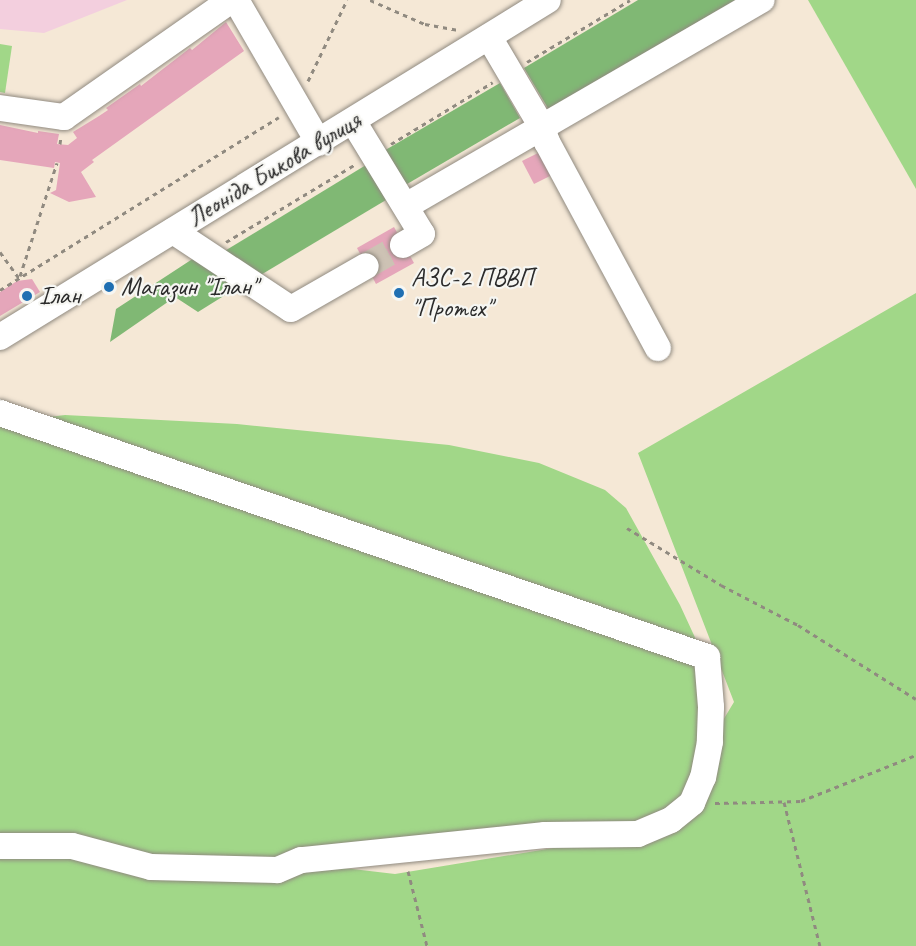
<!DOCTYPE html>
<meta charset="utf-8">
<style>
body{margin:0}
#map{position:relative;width:916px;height:946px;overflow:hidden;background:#f5e8d6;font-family:Caveat,sans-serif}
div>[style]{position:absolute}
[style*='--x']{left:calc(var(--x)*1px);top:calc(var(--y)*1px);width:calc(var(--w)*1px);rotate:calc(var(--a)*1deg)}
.built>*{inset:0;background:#f3cfde}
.green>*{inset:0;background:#a1d788}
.forest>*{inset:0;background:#80b874}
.building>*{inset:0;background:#e5a6ba}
.minor-tunnel>*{height:26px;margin-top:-13px;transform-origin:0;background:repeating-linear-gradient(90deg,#cdc2b4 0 26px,transparent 0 39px)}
.path>*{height:3px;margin-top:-1.5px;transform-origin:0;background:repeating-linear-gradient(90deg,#908a80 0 4.5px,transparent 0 9px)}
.roads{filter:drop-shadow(0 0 2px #908a80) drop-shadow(0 0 2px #908a80)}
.minor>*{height:26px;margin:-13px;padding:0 13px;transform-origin:13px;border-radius:13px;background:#fff}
.dots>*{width:16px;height:16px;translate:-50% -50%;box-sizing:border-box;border:3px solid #f6f6f2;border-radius:50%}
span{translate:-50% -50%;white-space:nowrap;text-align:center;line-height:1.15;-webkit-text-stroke:4.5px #f6f6f2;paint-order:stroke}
.street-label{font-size:26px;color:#2b2b2b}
.poi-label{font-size:26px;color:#2b2b2b}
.left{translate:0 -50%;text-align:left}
</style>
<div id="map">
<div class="built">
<i style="clip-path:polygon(0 0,127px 0,44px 33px,0 29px)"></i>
</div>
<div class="green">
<i style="clip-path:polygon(808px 0,916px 0,916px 189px)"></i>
<i style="clip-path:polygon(0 44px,12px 46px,5px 93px,0 92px)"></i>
<i style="clip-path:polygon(evenodd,916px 293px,916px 946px,0 946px,0 423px,65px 415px,237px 424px,449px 445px,539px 463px,605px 490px,626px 508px,680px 605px,704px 657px,705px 750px,734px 702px,638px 453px,916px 293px,656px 831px,395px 874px,276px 860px,656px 831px)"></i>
</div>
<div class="forest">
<i style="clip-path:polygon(638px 0,735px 0,549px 110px,524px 68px)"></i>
<i style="clip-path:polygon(500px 83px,520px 118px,402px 187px,382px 152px)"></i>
<i style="clip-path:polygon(366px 165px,386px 200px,259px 276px,223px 252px)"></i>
<i style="clip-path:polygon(194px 258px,238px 287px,198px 312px,175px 297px,110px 342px,116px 309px)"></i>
</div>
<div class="building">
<i style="clip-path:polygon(226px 22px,244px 51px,92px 160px,94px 162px,81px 172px,96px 197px,69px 202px,50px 193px,56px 190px,60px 163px,55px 162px,54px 168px,0 160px,0 125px,38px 133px,38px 131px,59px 134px,57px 144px,68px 145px,77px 138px,73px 132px,99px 116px,108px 110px,106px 108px,140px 84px,141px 86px,190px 48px,192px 50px)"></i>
<i style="clip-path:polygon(540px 152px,552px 175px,534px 184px,522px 161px)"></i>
<i style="clip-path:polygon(394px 227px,414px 263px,376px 284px,357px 248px)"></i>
<i style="clip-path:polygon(32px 279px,40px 292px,0 316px,0 292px,17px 281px)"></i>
</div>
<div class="minor-tunnel">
<i style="--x:366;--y:266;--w:43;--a:-29.6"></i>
</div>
<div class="path">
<i style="--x:370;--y:0;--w:60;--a:23.6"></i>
<i style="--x:425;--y:24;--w:34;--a:10"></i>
<i style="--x:527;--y:62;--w:120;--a:-31"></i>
<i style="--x:308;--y:81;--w:90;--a:-64.3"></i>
<i style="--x:60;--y:144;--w:8;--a:-83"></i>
<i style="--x:391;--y:144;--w:119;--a:-31.3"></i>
<i style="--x:226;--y:242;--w:149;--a:-31"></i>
<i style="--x:0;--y:252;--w:32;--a:54"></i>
<i style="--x:20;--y:276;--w:119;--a:-71.9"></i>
<i style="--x:0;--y:290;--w:328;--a:-31.8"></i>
<i style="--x:627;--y:528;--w:110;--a:31.2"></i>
<i style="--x:721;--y:585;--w:87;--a:27.5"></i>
<i style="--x:798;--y:625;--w:139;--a:32.1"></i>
<i style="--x:784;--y:802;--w:148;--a:76"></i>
<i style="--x:715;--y:803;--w:86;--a:-1.3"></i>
<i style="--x:801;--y:801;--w:124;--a:-21.8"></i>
<i style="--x:408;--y:871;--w:77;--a:75.8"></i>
</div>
<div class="roads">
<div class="minor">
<i style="--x:236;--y:0;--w:165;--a:59.9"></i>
<i style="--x:489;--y:37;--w:104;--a:59.5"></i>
<i style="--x:542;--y:127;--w:16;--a:72"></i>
<i style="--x:547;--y:142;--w:234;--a:61.7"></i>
<i style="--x:0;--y:108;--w:65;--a:8"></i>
<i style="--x:64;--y:117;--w:204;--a:-35"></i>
<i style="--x:353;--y:121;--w:132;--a:58.6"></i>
<i style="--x:422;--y:234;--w:22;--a:150"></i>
<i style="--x:406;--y:206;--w:411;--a:-30.1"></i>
<i style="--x:173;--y:231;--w:141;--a:33.5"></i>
<i style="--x:291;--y:309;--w:86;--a:-29.8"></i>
<i style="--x:0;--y:337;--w:643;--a:-31.59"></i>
<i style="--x:0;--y:413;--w:748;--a:19.04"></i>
<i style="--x:707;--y:657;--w:50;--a:85.4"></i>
<i style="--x:711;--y:707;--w:35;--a:92"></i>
<i style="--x:710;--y:742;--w:36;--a:101"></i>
<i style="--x:703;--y:777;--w:28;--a:113"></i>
<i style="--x:692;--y:803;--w:27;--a:141"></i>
<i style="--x:671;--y:820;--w:36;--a:157"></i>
<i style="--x:638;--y:834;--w:93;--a:179.4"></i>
<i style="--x:545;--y:835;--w:245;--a:174.1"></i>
<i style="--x:301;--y:860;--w:26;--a:157"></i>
<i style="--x:277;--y:870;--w:126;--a:-178.6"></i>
<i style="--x:151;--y:867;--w:82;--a:-165.1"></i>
<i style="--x:72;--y:846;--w:72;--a:180"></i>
</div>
</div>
<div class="dots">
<i style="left:109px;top:287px;background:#1f6fb2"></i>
<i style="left:399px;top:293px;background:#1f6fb2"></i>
<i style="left:27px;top:296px;background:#1f6fb2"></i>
</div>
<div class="street-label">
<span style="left:274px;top:169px;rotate:-31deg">Леоніда Бикова вулиця</span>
</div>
<div class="poi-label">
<span class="left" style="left:411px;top:293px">АЗС-2 ПВВП<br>"Протех"</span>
<span class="left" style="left:121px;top:287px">Магазин "Ілан"</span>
<span class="left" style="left:39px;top:296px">Ілан</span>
</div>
</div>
